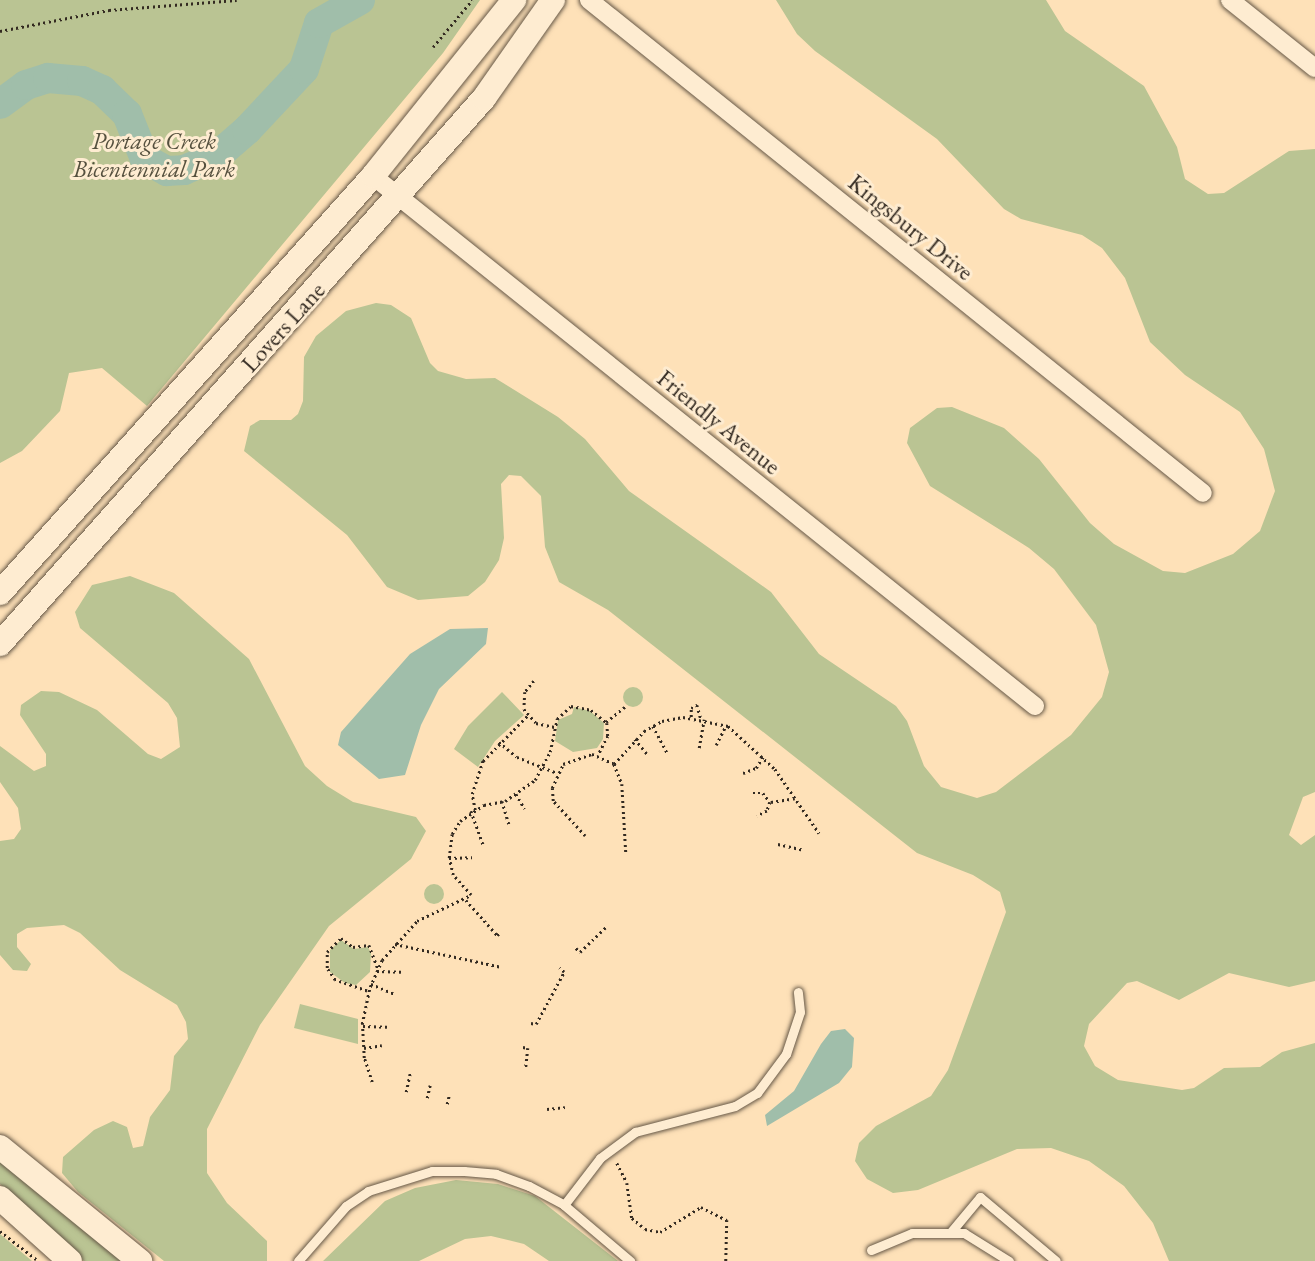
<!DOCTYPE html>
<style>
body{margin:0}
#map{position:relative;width:1315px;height:1261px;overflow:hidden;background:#fee1b8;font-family:"EB Garamond",serif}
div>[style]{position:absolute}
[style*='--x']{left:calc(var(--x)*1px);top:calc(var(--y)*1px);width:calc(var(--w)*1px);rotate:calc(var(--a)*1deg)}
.green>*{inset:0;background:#bac493}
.round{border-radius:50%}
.water>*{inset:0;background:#a0beaa}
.river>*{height:30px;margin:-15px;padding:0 15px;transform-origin:15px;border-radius:15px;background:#a0beaa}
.path>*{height:2.5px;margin-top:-1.25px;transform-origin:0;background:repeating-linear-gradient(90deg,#332a21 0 2px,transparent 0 5.5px)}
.roads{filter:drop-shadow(0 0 2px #665847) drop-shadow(0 0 2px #665847)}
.lane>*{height:9px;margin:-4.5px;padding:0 4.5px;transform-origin:4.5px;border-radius:4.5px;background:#feecd1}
.street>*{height:18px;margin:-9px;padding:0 9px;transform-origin:9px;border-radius:9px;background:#feecd1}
.secondary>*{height:24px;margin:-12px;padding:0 12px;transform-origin:12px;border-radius:12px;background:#feecd1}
span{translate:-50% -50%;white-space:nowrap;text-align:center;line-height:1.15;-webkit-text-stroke:6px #feecd1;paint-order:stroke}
.park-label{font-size:24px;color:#55503e;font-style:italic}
.street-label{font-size:24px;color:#332a21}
</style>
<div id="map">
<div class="green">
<i style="clip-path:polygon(0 0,480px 0,443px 53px,147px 406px,102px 368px,69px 373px,60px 411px,22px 451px,0 463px)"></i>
<i style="clip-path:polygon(776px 0,1046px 0,1065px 31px,1144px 86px,1177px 147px,1185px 179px,1208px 194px,1224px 193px,1289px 151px,1315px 149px,1315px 792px,1303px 797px,1289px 835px,1301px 845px,1315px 835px,1315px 981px,1289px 987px,1229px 973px,1179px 1000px,1137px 981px,1127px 983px,1089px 1024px,1084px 1046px,1095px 1066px,1118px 1080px,1182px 1090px,1194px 1088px,1224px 1068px,1260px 1067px,1282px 1052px,1315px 1043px,1315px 1261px,1169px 1261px,1153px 1223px,1124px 1186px,1089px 1161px,1051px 1148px,1017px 1149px,918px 1190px,893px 1193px,867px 1179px,855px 1161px,859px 1143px,876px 1126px,931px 1096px,948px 1070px,1006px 912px,1000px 892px,973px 875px,917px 853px,608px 610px,559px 582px,545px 547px,541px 496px,521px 476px,509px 475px,501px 484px,504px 538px,499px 560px,485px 582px,468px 596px,418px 600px,387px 587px,347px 535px,244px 451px,250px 426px,260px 420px,291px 420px,298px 414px,303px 401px,304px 357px,316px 336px,346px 311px,376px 303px,391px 305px,411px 318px,430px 363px,438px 371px,466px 379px,495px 378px,558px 417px,585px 439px,629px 491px,771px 592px,819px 654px,896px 706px,907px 721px,924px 766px,941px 787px,977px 798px,996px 792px,1071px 735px,1102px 697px,1109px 672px,1096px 625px,1054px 569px,1029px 548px,930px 486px,907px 443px,910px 428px,937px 408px,952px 407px,1004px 428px,1039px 459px,1090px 523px,1114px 544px,1163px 571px,1185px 573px,1233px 554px,1260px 531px,1275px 491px,1264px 449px,1240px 412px,1185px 375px,1150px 342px,1125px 278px,1102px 248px,1082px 235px,1021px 219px,1004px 209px,937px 139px,815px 51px,797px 34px)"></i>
<i style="clip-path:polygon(130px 576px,174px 593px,249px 659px,305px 766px,327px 786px,353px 802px,416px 817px,426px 831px,411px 859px,329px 926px,260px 1025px,207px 1129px,207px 1173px,227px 1203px,267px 1241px,267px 1261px,164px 1261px,78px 1192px,62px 1173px,63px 1157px,94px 1130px,113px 1121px,127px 1127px,133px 1148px,143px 1146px,150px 1117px,170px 1090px,174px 1056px,188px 1039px,186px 1022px,177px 1005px,120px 970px,80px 933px,64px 925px,27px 928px,17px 934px,17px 947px,31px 964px,27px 971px,13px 970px,0 955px,0 841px,14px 839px,21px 829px,18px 808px,0 782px,0 746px,34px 771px,46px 766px,46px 754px,20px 715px,21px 705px,41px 691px,59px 692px,97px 710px,148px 754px,161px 759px,180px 747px,177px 718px,168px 703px,80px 628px,75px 612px,92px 585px)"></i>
<i class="round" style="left:623px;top:687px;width:20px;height:20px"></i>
<i style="clip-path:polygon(502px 692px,524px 715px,495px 741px,478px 767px,454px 749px,468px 726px)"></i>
<i style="clip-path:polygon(574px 707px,590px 711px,604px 723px,603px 739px,597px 748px,573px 752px,555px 741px,558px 720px,572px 714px)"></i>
<i class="round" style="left:424px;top:884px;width:20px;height:20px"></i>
<i style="clip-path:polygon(341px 940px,354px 949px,368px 947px,371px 953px,370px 972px,356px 985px,345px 983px,330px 972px,330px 950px)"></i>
<i style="clip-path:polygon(300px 1004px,358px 1019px,358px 1044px,294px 1028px)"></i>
<i style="clip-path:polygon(0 1161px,124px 1261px,84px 1261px,0 1184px)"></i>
<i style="clip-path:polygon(456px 1180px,498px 1184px,535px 1196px,618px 1261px,549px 1261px,524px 1244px,491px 1236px,465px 1239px,419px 1261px,323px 1261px,385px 1201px,415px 1188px)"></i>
<i style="clip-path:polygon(0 1234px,32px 1261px,0 1261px)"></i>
</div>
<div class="water">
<i style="clip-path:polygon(488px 628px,486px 644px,439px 689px,421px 725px,405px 775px,379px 779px,338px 745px,341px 732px,410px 654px,450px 629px)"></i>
<i style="clip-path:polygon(845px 1029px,854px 1038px,852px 1067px,839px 1083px,767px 1126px,765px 1115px,794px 1091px,821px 1044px,831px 1031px)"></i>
</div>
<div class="river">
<i style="--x:0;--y:104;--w:32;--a:-36"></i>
<i style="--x:26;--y:85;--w:23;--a:-18"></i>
<i style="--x:48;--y:78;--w:34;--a:5"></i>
<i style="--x:82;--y:81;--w:22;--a:24"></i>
<i style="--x:102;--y:90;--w:35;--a:44"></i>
<i style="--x:127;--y:114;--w:48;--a:68.2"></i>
<i style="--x:145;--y:159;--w:25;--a:29"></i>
<i style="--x:167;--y:171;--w:17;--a:-3"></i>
<i style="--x:184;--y:170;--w:36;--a:-23"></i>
<i style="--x:217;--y:156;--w:40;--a:-41"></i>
<i style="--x:247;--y:130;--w:83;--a:-46.9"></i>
<i style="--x:304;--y:69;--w:48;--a:-71.9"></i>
<i style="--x:319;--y:23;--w:47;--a:-29.3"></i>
</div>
<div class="path">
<i style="--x:0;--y:31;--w:111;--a:-10.9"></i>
<i style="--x:109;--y:10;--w:128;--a:-4.5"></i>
<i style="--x:433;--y:47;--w:61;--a:-50.3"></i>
<i style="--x:534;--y:681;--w:14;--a:129"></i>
<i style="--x:525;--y:692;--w:17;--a:93"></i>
<i style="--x:524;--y:709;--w:18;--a:49"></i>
<i style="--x:536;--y:723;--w:19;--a:12"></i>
<i style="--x:691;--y:717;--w:9;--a:-90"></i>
<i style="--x:691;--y:708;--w:7;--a:-27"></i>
<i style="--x:697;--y:705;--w:15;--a:74"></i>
<i style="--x:606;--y:722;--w:26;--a:-39"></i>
<i style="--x:653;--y:726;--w:30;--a:62"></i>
<i style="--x:635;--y:739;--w:19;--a:51"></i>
<i style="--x:499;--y:742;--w:23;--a:40"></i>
<i style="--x:517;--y:757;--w:43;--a:21.8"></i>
<i style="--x:716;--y:745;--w:22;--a:-63"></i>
<i style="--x:699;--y:748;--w:29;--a:-80"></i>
<i style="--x:614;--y:764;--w:45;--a:-47.7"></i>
<i style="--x:644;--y:731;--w:21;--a:-29"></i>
<i style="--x:662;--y:721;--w:21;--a:-11"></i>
<i style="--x:683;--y:717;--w:46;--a:11.3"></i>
<i style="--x:728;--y:726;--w:64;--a:42.5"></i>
<i style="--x:775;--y:769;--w:78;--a:55.5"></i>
<i style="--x:743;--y:773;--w:14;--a:-21"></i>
<i style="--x:756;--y:768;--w:13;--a:-58"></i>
<i style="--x:753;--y:793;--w:10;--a:0"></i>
<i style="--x:763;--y:793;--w:11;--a:52"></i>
<i style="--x:770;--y:802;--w:9;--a:108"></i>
<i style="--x:767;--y:811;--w:11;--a:153"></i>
<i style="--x:516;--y:794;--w:17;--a:59"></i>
<i style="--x:502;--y:801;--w:24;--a:73"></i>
<i style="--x:771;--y:802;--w:24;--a:-9"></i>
<i style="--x:475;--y:810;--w:16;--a:-101"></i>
<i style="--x:472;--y:794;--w:35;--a:-72"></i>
<i style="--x:483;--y:761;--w:64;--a:-45.6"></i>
<i style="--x:471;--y:811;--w:37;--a:70"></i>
<i style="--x:585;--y:836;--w:47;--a:-132.4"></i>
<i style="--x:553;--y:801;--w:13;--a:-94"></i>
<i style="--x:552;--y:788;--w:26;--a:-65"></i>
<i style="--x:563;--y:764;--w:31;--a:-19"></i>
<i style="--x:592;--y:754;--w:24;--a:24"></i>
<i style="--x:614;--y:764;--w:22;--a:68"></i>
<i style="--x:622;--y:784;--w:70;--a:86.7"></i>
<i style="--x:778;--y:844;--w:27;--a:13"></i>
<i style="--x:449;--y:858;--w:23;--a:-2"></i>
<i style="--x:466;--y:900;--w:47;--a:48.5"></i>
<i style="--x:497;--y:935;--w:5;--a:-37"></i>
<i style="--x:395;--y:944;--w:108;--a:12.2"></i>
<i style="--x:576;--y:948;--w:6;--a:45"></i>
<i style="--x:580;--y:952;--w:37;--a:-44"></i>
<i style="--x:377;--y:971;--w:24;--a:2"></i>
<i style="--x:371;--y:984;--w:26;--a:23"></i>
<i style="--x:367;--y:991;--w:34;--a:-161"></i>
<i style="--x:335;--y:980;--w:14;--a:-124"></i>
<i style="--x:327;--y:968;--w:16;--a:-90"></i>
<i style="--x:327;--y:952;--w:20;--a:-45"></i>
<i style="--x:341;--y:938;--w:15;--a:37"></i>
<i style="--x:353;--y:947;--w:16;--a:-7"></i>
<i style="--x:369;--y:945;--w:26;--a:69"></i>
<i style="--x:531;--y:1023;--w:5;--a:11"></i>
<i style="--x:536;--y:1024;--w:59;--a:-61.7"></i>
<i style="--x:564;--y:972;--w:6;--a:-141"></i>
<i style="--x:363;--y:1026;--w:24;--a:2"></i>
<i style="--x:523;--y:1047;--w:5;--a:11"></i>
<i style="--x:528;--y:1048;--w:20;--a:96"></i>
<i style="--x:364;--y:1048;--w:18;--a:-9"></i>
<i style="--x:372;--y:1082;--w:25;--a:-108"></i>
<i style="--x:364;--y:1058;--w:34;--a:-93"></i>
<i style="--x:362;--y:1024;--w:38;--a:-78"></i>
<i style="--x:370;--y:987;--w:30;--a:-66"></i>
<i style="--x:382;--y:960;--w:52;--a:-48.1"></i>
<i style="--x:417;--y:921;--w:60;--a:-25.7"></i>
<i style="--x:471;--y:895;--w:27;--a:-132"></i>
<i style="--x:453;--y:875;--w:17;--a:-103"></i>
<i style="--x:449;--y:858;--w:24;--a:-83"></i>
<i style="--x:452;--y:834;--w:15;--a:-58"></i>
<i style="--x:460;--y:821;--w:29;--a:-34"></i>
<i style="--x:484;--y:805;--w:21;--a:-11"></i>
<i style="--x:505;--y:801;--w:37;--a:-35"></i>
<i style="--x:535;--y:780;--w:32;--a:-62"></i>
<i style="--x:550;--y:752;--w:34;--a:-78"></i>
<i style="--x:557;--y:719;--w:19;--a:-43"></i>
<i style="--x:571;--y:706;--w:20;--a:11"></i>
<i style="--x:591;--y:710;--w:21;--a:39"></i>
<i style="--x:607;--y:723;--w:13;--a:86"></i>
<i style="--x:608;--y:736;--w:22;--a:117"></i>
<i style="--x:406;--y:1092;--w:19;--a:-78"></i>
<i style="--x:427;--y:1098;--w:13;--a:-77"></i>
<i style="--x:447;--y:1104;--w:9;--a:-77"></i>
<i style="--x:547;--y:1109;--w:18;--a:-6"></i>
<i style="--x:617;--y:1163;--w:22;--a:63"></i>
<i style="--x:627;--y:1183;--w:35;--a:82"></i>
<i style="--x:632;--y:1218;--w:17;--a:40"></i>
<i style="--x:645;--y:1229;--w:15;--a:11"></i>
<i style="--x:660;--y:1232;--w:48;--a:-31.4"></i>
<i style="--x:701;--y:1207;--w:29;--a:27"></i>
<i style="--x:727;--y:1220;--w:41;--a:91.4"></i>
<i style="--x:0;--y:1231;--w:46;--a:37.9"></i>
</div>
<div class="roads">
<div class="lane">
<i style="--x:564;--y:1205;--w:59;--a:-52.5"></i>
<i style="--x:600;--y:1158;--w:44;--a:-36.6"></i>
<i style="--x:635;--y:1132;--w:103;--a:-14.6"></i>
<i style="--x:735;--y:1106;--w:26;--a:-31"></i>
<i style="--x:757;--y:1093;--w:49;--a:-53.4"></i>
<i style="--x:786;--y:1054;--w:44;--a:-71.6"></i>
<i style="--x:800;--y:1012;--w:20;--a:-96"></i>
<i style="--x:950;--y:1233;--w:47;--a:-50.2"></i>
<i style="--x:980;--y:1197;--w:99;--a:40.1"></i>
<i style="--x:871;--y:1250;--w:44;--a:-22.5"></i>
<i style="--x:912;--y:1233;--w:52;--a:0"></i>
<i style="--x:964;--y:1233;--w:53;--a:31.9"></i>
<i style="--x:298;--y:1261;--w:73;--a:-48.9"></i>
<i style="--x:346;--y:1206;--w:27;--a:-34"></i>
<i style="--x:368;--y:1191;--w:67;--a:-17.4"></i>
<i style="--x:432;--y:1171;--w:32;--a:0"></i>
<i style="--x:464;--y:1171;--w:32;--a:5"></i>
<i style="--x:496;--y:1174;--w:35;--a:20"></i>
<i style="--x:529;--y:1186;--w:40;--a:28"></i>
<i style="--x:564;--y:1205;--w:87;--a:40.3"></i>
</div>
<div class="street">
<i style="--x:589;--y:0;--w:787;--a:38.76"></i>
<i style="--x:1230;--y:0;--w:109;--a:38.7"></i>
<i style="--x:373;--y:176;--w:848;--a:38.68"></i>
</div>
<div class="secondary">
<i style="--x:0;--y:593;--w:559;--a:-48.19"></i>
<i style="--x:373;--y:176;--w:226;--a:-51.3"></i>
<i style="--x:0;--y:644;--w:730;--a:-48.44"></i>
<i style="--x:484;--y:98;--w:120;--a:-54.9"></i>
<i style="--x:0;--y:1147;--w:181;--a:39.2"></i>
<i style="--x:0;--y:1198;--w:94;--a:42"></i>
</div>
</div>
<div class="park-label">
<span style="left:154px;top:155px">Portage Creek<br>Bicentennial Park</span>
</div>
<div class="street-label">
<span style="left:911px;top:227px;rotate:39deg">Kingsbury Drive</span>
<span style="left:283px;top:327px;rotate:-48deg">Lovers Lane</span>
<span style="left:719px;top:422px;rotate:39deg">Friendly Avenue</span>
</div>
</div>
